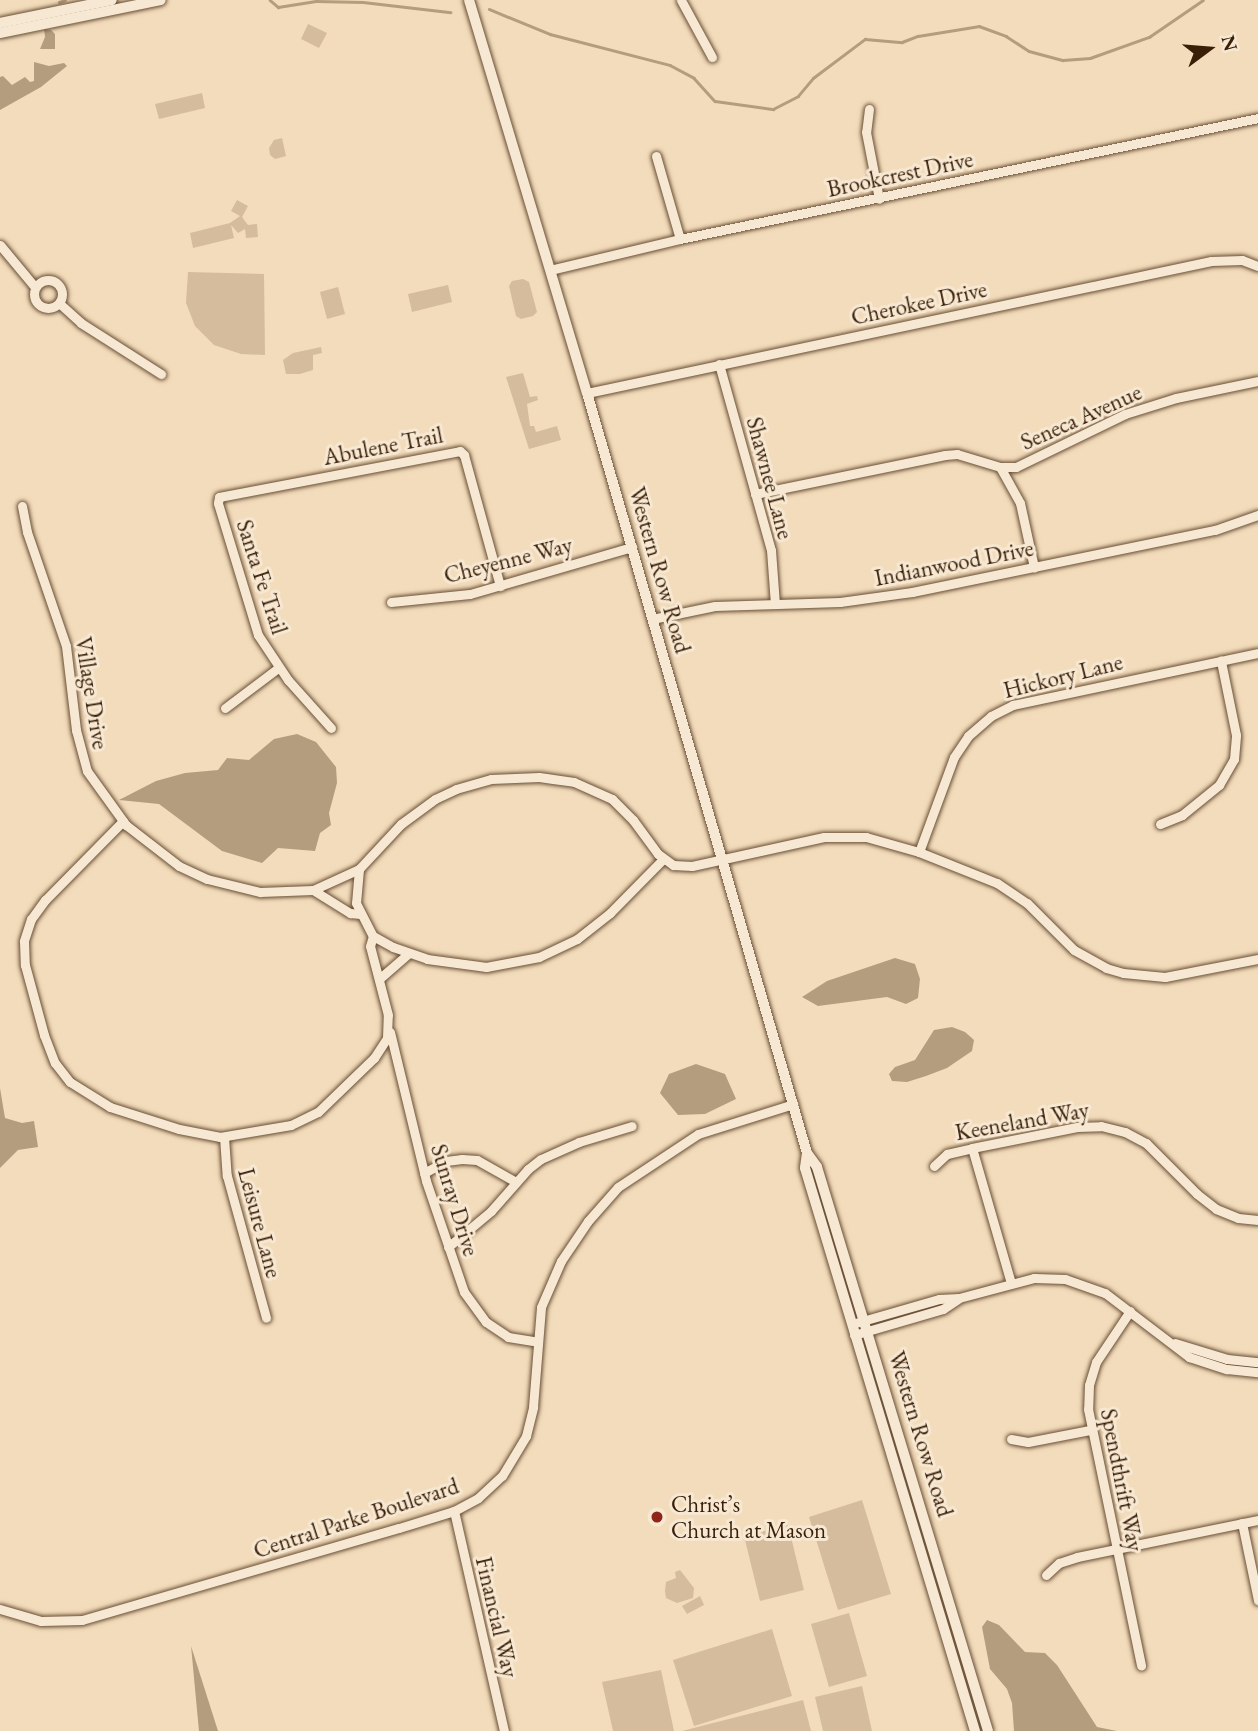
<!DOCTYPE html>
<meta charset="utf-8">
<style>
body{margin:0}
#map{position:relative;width:1258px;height:1731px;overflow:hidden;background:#f3dcbb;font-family:"EB Garamond",serif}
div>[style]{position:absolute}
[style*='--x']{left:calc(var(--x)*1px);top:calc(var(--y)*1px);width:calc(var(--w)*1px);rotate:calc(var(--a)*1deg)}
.green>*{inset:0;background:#d4bc9d}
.water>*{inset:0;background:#b49c7e}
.stream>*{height:2.5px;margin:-1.25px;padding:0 1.25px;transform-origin:1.25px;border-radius:1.25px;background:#b49c7e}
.roads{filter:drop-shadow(0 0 2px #684e35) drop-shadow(0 0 2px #684e35)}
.minor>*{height:9px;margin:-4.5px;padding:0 4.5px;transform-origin:4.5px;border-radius:4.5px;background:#f7e8d3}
.minor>.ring{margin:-4.5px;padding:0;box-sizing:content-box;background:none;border:9px solid #f7e8d3;border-radius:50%}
.tertiary>*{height:10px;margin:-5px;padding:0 5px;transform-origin:5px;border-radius:5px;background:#f7e8d3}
.dots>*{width:19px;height:19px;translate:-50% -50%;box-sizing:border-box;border:4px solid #f7e8d3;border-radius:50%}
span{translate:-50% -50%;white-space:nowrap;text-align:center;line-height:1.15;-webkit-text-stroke:6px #f7e8d3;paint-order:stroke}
.street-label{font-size:23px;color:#3a1f08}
.poi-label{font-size:23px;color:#3a1f08}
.left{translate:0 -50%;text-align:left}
.north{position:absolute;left:1174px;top:14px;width:70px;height:70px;-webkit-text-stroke:5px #f7e8d3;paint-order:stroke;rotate:74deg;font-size:19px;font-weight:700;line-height:28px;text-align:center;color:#3a1f08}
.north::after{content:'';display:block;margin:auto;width:24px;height:32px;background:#3a1f08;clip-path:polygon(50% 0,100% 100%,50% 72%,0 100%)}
</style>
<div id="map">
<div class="green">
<i style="clip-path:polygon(308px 24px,327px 33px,319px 48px,301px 39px)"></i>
<i style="clip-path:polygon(202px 93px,205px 108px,159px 119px,155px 104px)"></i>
<i style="clip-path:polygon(282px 138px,286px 156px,275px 159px,270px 155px,269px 148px,274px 140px)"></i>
<i style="clip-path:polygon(237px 200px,248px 206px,242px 217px,248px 225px,257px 224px,258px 237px,246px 238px,245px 229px,238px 233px,231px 225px,234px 238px,193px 248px,190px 233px,230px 223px,240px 216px,231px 211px)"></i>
<i style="clip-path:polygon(188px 272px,264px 274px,265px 355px,241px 354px,214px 345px,195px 326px,186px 303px)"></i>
<i style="clip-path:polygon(523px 279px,529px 282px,537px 312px,533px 316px,521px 319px,516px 316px,509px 286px,512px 281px)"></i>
<i style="clip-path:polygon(448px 285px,452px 302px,412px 312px,408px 294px)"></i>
<i style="clip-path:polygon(338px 287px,345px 314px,327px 319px,320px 292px)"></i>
<i style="clip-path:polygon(321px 347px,322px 353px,313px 355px,313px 370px,300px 374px,286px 374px,283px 360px,293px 353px)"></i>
<i style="clip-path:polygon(523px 373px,530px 397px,537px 396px,538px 400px,527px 404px,530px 426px,534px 426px,536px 432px,557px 426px,561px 440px,529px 449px,506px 377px)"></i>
<i style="clip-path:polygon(862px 1500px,891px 1594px,838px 1610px,809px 1517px)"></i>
<i style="clip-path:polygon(788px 1525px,804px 1590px,760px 1601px,744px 1536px)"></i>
<i style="clip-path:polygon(680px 1570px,694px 1588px,693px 1598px,677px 1603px,666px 1598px,665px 1591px,666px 1582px,676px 1578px,675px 1572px)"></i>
<i style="clip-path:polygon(700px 1596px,704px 1605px,687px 1614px,682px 1606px)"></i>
<i style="clip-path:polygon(849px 1613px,867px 1676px,829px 1687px,811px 1624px)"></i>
<i style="clip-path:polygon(772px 1629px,792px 1696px,694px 1726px,673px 1660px)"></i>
<i style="clip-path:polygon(661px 1670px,674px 1731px,613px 1731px,602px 1682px)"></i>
<i style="clip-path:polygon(862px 1686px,872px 1731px,823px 1731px,815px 1697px)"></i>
<i style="clip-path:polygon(803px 1700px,811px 1731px,682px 1731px)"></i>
</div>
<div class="water">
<i style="clip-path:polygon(44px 29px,51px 30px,55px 34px,55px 49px,40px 49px,45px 37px)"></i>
<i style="clip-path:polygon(34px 62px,49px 66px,64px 63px,67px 66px,41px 87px,0 110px,0 77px,3px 76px,12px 85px,25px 77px,30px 82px,34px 81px)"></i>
<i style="clip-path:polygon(297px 734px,316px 742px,336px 767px,337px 783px,329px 813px,331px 825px,320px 833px,315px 851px,278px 848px,262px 863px,222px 851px,159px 804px,119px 800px,156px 781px,185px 773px,218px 770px,227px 758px,249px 760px,274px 739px)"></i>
<i style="clip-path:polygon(895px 958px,915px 964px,920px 979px,918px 998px,906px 1004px,887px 997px,818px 1006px,802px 997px,827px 981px)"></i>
<i style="clip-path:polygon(952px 1027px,965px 1032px,974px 1040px,972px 1051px,947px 1068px,926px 1076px,907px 1082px,892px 1081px,889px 1074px,895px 1067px,915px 1060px,934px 1030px)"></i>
<i style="clip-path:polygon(696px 1064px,725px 1074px,736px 1099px,705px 1114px,678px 1115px,660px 1093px,669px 1074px)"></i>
<i style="clip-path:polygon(0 1088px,5px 1118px,22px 1123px,34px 1121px,38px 1147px,18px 1150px,0 1168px)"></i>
<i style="clip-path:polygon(987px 1620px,999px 1625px,1025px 1652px,1045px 1653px,1057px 1665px,1097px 1727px,1117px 1731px,1014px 1731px,1012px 1703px,1007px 1689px,990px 1669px,982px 1627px)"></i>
<i style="clip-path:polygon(191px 1646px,218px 1731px,199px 1731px)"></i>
</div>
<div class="stream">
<i style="--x:270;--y:0;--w:11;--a:41"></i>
<i style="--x:278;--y:7;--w:38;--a:-9"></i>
<i style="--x:316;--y:1;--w:47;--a:1.2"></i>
<i style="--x:363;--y:2;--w:88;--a:6.6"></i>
<i style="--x:59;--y:2;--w:6;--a:-18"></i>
<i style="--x:489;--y:9;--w:66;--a:22.3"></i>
<i style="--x:550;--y:34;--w:124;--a:14.5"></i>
<i style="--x:670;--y:65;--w:27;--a:28"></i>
<i style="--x:694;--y:78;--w:31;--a:48"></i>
<i style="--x:715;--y:101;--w:59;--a:7.9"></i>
<i style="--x:773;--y:109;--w:28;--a:-27"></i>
<i style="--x:798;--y:96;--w:23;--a:-50"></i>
<i style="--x:813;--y:78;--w:65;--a:-36.9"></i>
<i style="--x:865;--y:39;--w:37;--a:5"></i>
<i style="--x:902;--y:42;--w:17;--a:-21"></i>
<i style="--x:918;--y:36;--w:62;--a:-9.3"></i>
<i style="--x:979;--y:26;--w:29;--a:20"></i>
<i style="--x:1006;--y:36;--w:27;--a:33"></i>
<i style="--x:1029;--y:51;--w:35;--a:15"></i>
<i style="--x:1063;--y:60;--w:27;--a:-4"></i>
<i style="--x:1090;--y:58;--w:63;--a:-19.6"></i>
<i style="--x:1149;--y:37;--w:65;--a:-34.4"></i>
</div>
<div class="roads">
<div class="minor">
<i style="--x:681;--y:0;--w:65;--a:61.5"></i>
<i style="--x:869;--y:109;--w:23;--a:97"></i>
<i style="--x:866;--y:132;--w:68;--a:79"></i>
<i style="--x:656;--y:156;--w:86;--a:73.9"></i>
<i style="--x:0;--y:245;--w:55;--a:50.2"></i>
<i style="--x:550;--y:270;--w:134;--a:-13.4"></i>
<i style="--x:680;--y:239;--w:591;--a:-11.82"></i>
<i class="ring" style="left:34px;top:280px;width:19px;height:19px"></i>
<i style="--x:59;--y:303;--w:30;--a:42"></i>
<i style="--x:81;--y:323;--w:95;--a:32.5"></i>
<i style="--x:719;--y:364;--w:193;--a:74.4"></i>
<i style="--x:771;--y:550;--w:54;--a:85.8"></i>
<i style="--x:587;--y:393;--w:638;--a:-11.94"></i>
<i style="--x:1211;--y:261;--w:31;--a:-2"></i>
<i style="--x:1242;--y:260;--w:17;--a:21"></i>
<i style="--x:1000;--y:467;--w:41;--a:60.9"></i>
<i style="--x:1020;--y:503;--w:66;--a:77.7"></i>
<i style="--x:755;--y:494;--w:194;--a:-11.6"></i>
<i style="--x:945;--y:455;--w:12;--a:-5"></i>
<i style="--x:957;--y:454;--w:45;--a:16.8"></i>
<i style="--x:1000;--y:467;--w:16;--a:0"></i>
<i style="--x:1016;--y:467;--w:121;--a:-25.9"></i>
<i style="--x:1125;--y:414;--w:53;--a:-17.4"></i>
<i style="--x:1176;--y:398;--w:84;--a:-11.7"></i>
<i style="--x:22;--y:506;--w:26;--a:79"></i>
<i style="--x:27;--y:532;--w:120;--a:71.1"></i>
<i style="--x:66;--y:646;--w:85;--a:83.2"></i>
<i style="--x:76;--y:730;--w:42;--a:75"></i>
<i style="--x:87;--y:771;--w:67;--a:54.2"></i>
<i style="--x:126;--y:825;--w:67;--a:37.7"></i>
<i style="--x:179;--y:866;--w:31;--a:25"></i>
<i style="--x:207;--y:879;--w:55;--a:13.8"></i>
<i style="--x:260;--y:892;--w:53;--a:-2.2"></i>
<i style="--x:313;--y:890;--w:51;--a:-24.5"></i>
<i style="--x:359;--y:869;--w:62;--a:-47"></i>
<i style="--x:401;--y:824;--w:42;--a:-36.3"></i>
<i style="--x:435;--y:799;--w:23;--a:-25"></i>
<i style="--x:456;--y:789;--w:36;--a:-16"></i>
<i style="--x:491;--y:779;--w:48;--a:-2.4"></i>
<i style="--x:539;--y:777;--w:35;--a:8"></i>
<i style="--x:574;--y:782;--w:42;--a:24.1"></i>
<i style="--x:612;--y:799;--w:30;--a:45"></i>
<i style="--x:633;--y:820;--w:42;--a:53.7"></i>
<i style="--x:658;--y:854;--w:19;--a:36"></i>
<i style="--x:673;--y:865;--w:19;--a:3"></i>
<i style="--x:692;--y:866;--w:135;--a:-12.4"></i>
<i style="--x:824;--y:837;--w:42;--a:0"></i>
<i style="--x:866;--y:837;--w:55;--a:15.8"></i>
<i style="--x:919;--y:852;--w:84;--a:21.7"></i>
<i style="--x:997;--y:883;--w:36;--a:34"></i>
<i style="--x:1027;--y:903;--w:66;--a:45"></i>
<i style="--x:1074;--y:950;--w:37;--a:29"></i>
<i style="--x:1106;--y:968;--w:18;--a:16"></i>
<i style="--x:1123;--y:973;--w:42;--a:5.4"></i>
<i style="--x:1165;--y:977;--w:95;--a:-11"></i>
<i style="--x:391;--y:602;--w:79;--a:-5.8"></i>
<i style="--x:470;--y:594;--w:169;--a:-16.2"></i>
<i style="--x:652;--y:619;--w:64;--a:-11.7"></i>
<i style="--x:715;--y:606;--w:125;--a:-1.8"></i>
<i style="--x:840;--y:602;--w:73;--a:-7.9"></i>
<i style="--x:912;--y:592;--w:309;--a:-11.6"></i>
<i style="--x:1215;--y:530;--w:46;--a:-19.2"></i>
<i style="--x:225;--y:708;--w:66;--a:-37"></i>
<i style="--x:331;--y:728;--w:64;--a:-131.9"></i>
<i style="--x:288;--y:680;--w:54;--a:-123.7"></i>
<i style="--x:258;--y:635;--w:138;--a:-106.9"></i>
<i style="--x:218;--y:503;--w:6;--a:-81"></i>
<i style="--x:219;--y:497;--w:245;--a:-10.8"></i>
<i style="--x:460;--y:451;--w:6;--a:45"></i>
<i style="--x:464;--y:455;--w:136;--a:74.6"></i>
<i style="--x:123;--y:821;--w:111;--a:134.6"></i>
<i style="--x:45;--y:900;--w:24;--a:126"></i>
<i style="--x:31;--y:919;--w:23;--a:108"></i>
<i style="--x:24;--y:941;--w:24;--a:88"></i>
<i style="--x:25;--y:965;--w:73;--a:74.8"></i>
<i style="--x:44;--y:1035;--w:30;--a:69"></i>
<i style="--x:55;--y:1063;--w:24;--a:52"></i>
<i style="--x:70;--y:1082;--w:47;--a:32"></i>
<i style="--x:110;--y:1107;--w:72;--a:17.7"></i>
<i style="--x:179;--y:1129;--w:42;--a:11"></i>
<i style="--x:220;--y:1137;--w:72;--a:-9.6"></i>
<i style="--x:291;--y:1125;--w:30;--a:-26"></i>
<i style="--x:318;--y:1112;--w:78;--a:-44"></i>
<i style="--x:374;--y:1058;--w:24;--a:-57"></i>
<i style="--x:387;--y:1038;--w:23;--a:-88"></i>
<i style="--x:388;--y:1015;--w:71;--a:-104.6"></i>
<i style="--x:370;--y:946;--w:10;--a:-73"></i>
<i style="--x:1160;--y:824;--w:24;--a:-22"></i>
<i style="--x:1182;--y:815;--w:48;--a:-39"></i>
<i style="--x:1219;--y:785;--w:30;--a:-60"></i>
<i style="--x:1234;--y:759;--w:24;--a:-85"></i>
<i style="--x:1236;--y:735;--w:76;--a:-101.5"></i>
<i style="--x:919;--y:852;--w:101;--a:-69.8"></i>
<i style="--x:954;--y:757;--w:25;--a:-56"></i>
<i style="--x:968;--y:736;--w:30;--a:-41"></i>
<i style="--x:991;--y:716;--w:25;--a:-27"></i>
<i style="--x:1013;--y:705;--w:250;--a:-12"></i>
<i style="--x:359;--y:869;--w:34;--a:95"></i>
<i style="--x:356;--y:903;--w:37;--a:63"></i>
<i style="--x:373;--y:936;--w:23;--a:29"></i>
<i style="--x:393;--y:947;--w:36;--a:19"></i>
<i style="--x:427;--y:959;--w:60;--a:7.7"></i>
<i style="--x:486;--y:967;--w:54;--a:-10.7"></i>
<i style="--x:539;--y:957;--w:42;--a:-25.3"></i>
<i style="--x:577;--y:939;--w:42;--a:-38.2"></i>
<i style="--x:610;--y:913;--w:76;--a:-45.5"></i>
<i style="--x:313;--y:890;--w:44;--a:31.9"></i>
<i style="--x:350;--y:913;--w:10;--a:6"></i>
<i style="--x:379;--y:979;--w:38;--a:-41"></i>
<i style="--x:390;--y:1032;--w:153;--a:76.4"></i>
<i style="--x:426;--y:1181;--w:117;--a:71.1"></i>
<i style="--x:464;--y:1292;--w:37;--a:54"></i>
<i style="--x:486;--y:1322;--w:27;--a:34"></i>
<i style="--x:508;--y:1337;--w:30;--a:9"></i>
<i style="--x:224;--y:1137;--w:39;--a:86"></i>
<i style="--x:227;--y:1176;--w:147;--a:74.6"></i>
<i style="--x:972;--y:1148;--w:141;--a:73.9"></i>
<i style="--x:934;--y:1166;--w:18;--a:-43"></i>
<i style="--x:947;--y:1154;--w:26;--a:-13"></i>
<i style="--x:972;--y:1148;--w:107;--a:-11.3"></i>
<i style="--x:1077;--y:1127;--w:24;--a:-2"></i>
<i style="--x:1101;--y:1126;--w:25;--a:14"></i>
<i style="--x:1125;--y:1132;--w:24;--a:28"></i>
<i style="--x:1146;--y:1143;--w:72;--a:45"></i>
<i style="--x:1197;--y:1194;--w:24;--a:38"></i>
<i style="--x:1216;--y:1209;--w:24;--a:22"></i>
<i style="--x:1238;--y:1218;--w:20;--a:6"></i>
<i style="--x:424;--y:1173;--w:25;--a:-29"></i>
<i style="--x:446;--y:1161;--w:16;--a:-7"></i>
<i style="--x:462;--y:1159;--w:15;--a:4"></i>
<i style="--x:477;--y:1160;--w:45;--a:29.4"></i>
<i style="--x:448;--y:1247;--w:56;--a:-39.9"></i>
<i style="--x:491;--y:1211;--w:56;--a:-48.6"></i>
<i style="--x:528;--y:1169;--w:16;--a:-38"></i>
<i style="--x:541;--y:1159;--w:42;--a:-24.1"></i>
<i style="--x:579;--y:1142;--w:55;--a:-16.8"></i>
<i style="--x:1130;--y:1311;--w:61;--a:123.7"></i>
<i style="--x:1096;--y:1362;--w:24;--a:107"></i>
<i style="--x:1089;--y:1385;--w:24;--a:92"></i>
<i style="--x:1088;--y:1409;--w:262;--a:78.3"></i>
<i style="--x:852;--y:1324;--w:91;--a:-16"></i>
<i style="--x:939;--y:1299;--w:20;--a:-3"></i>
<i style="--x:959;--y:1298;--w:78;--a:-14.9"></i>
<i style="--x:1034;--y:1278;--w:31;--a:2"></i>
<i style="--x:1065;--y:1279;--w:42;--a:19.3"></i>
<i style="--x:1105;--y:1293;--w:106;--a:37.3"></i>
<i style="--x:1189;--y:1357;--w:40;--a:18"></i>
<i style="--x:1227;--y:1369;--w:31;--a:6"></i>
<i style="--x:854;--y:1335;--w:93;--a:-16.3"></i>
<i style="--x:943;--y:1309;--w:18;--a:-34"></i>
<i style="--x:1175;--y:1343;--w:54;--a:17.1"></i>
<i style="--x:1227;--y:1359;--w:31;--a:6"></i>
<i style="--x:1011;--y:1439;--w:17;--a:10"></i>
<i style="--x:1028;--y:1442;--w:63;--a:-11"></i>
<i style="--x:454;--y:1511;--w:226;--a:77.2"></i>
<i style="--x:1242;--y:1523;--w:79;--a:78.3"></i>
<i style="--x:1046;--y:1575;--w:18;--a:-43"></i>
<i style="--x:1059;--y:1563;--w:19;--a:-18"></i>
<i style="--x:1077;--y:1557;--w:185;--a:-11.6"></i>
<i style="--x:0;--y:1609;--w:43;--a:16.3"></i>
<i style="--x:41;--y:1621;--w:41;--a:-1.4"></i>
<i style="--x:82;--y:1620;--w:330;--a:-16.2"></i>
<i style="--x:399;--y:1528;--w:58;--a:-17.2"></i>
<i style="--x:454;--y:1511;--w:27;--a:-28"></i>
<i style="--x:478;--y:1498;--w:33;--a:-43"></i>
<i style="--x:502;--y:1476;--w:47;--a:-59"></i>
<i style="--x:526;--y:1436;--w:30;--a:-76"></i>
<i style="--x:533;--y:1407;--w:100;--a:-85.4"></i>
<i style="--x:541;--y:1307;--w:50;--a:-66.5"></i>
<i style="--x:561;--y:1261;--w:48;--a:-56"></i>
<i style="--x:588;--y:1221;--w:45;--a:-48.6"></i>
<i style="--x:618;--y:1187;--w:96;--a:-33.5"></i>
<i style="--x:698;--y:1134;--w:100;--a:-17.5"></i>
</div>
<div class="tertiary">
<i style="--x:469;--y:0;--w:410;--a:73.3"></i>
<i style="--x:587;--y:393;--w:791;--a:73.86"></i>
<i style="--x:807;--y:1153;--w:17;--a:54"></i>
<i style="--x:817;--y:1167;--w:589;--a:73.13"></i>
<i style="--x:0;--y:23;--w:114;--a:-11.6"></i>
<i style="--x:0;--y:33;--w:164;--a:-11.6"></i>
<i style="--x:807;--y:1153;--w:15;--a:98"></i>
<i style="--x:805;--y:1168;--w:588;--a:73.2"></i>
</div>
</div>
<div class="dots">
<i style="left:657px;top:1517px;background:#8f2418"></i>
</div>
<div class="street-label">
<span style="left:900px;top:174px;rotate:-12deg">Brookcrest Drive</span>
<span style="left:919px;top:303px;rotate:-12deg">Cherokee Drive</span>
<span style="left:1081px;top:417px;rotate:-24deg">Seneca Avenue</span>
<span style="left:383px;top:446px;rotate:-11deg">Abulene Trail</span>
<span style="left:770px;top:478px;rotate:75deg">Shawnee Lane</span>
<span style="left:508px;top:560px;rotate:-14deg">Cheyenne Way</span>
<span style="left:954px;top:563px;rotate:-11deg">Indianwood Drive</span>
<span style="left:660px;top:570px;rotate:74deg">Western Row Road</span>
<span style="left:262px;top:577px;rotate:72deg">Santa Fe Trail</span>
<span style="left:1063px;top:676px;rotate:-14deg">Hickory Lane</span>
<span style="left:92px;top:693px;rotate:81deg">Village Drive</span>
<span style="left:1022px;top:1121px;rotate:-10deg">Keeneland Way</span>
<span style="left:455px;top:1200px;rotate:73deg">Sunray Drive</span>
<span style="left:260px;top:1223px;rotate:75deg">Leisure Lane</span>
<span style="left:921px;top:1434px;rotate:73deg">Western Row Road</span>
<span style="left:1122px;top:1480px;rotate:79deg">Spendthrift Way</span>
<span style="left:356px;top:1518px;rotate:-18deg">Central Parke Boulevard</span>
<span style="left:497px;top:1617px;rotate:77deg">Financial Way</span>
</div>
<div class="poi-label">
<span class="left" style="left:671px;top:1517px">Christ’s<br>Church at Mason</span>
</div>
<div class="north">N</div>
</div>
